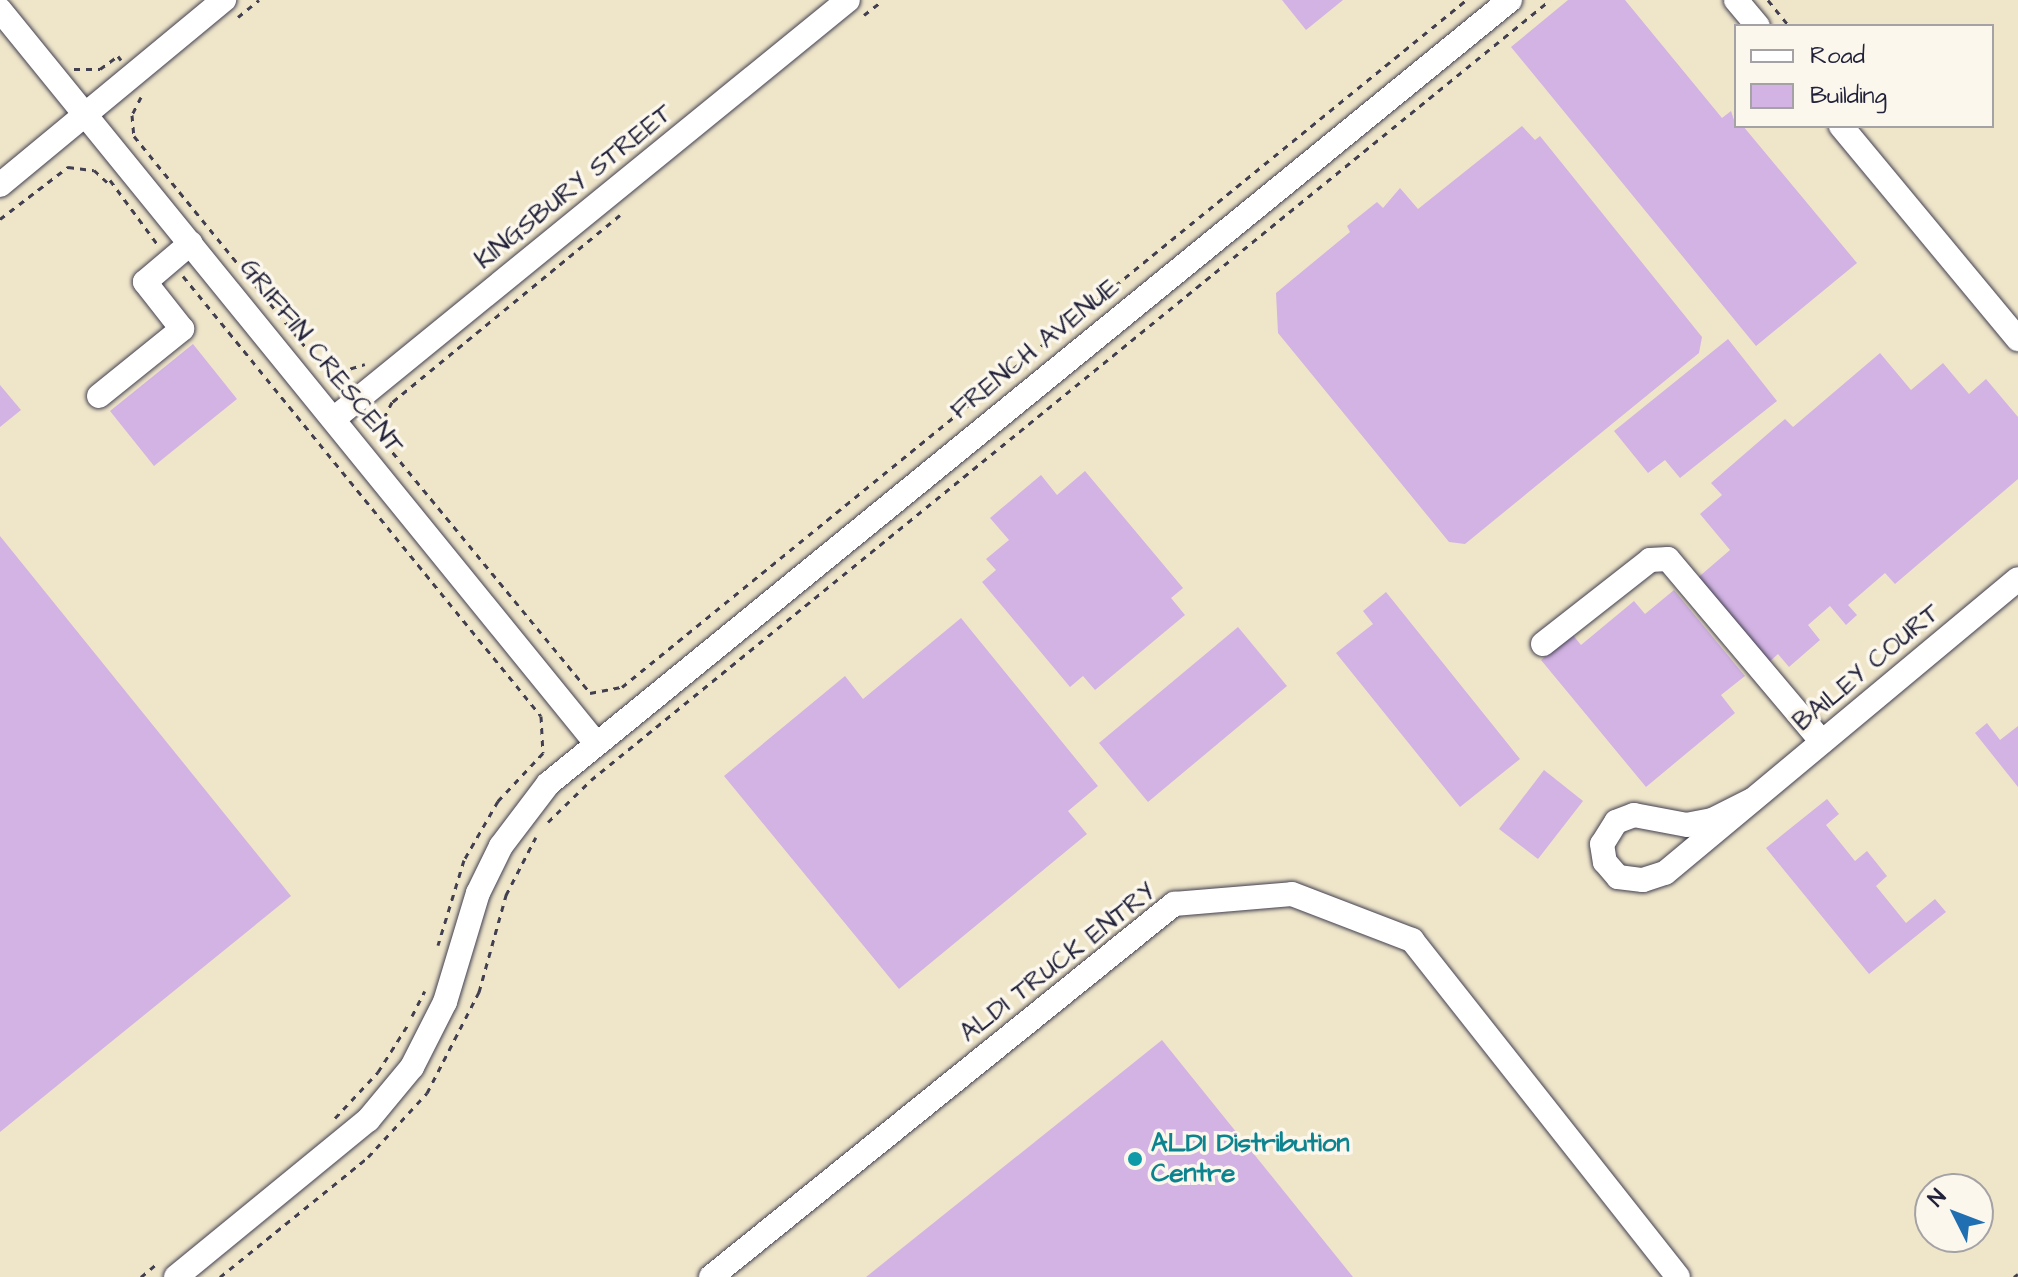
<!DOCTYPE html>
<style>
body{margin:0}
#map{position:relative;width:2018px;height:1277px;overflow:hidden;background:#efe6ca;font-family:"Architects Daughter",sans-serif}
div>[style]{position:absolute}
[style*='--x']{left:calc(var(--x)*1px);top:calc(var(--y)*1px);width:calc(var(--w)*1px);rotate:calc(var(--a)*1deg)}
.building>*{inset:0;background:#d2b3e3}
.path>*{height:3px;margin-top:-1.5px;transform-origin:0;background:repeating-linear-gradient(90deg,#413f50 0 6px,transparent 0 12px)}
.roads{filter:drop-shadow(0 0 2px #413f50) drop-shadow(0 0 2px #413f50)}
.minor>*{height:24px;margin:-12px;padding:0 12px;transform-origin:12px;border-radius:12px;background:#fff}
.dots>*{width:22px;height:22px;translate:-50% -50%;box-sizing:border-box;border:4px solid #fbf7ec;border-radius:50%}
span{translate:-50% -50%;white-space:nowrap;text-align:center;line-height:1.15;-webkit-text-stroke:7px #fbf7ec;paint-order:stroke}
.street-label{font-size:26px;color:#22223b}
.culture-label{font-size:26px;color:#0d838f;font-weight:700}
.left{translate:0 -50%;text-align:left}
.legend{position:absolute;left:1734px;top:24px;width:260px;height:104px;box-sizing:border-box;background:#fbf7ec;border:2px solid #a4a2a5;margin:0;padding:10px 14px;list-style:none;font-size:24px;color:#22223b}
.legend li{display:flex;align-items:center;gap:16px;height:40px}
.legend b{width:40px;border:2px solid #a4a2a5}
.north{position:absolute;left:1914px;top:1173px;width:80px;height:80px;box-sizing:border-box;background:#fbf7ec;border:2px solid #a4a2a5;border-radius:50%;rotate:312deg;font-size:22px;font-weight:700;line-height:32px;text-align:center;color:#22223b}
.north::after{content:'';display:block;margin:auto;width:28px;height:36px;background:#1f6fb2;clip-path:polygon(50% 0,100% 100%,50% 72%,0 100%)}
</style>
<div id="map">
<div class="building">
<i style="clip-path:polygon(1282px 0,1343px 0,1306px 30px)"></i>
<i style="clip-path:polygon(1568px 0,1625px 0,1722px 118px,1731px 111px,1736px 126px,1743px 126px,1857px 263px,1756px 346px,1511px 47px)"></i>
<i style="clip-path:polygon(1522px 126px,1535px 140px,1540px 136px,1702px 337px,1699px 353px,1465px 544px,1449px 542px,1278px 333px,1276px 293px,1350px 232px,1347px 226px,1377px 202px,1383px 208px,1400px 188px,1418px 209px)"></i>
<i style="clip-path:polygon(1728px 339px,1777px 401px,1680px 478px,1665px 460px,1648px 473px,1614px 431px)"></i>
<i style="clip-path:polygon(193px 344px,237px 399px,154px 466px,110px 411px)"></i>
<i style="clip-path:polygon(1880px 353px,1911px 390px,1943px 363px,1969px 394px,1986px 379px,2018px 417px,2018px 479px,1895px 584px,1885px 573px,1848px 605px,1857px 615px,1846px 625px,1830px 606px,1808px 625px,1820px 640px,1789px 667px,1778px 654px,1766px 665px,1694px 581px,1730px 550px,1700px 514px,1722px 495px,1711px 483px,1785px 419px,1793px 427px)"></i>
<i style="clip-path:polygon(0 385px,21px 410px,0 427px)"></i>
<i style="clip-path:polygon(1085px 471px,1183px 588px,1171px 598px,1185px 615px,1095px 690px,1083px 676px,1070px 687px,982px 582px,996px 570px,986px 559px,1009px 540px,990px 518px,1041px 475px,1057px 495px)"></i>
<i style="clip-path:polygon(0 536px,291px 896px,0 1132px)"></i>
<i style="clip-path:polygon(1674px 590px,1745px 676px,1721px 695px,1735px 713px,1646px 787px,1541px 660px,1572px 634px,1581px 645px,1634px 601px,1645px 614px)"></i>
<i style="clip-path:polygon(1386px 592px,1520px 759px,1460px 807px,1336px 653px,1373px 624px,1363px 611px)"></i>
<i style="clip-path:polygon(961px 618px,1098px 786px,1068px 811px,1087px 834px,899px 989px,724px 776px,845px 676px,863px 699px)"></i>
<i style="clip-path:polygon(1238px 627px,1287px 686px,1148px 802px,1099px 743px)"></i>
<i style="clip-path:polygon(1987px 723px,2000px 740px,2018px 726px,2018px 787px,1975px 733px)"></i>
<i style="clip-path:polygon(1544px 770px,1583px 801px,1538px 859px,1499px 829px)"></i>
<i style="clip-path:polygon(1827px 799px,1839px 814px,1826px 825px,1855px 861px,1867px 851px,1887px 876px,1876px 886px,1906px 923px,1935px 899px,1946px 912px,1869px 974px,1766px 848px)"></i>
<i style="clip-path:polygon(1162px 1040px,1353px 1277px,866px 1277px)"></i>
</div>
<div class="path">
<i style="--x:1768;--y:0;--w:33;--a:51"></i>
<i style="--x:864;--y:15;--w:24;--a:-38"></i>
<i style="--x:238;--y:17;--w:27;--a:-39"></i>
<i style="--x:74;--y:69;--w:26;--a:0"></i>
<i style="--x:100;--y:69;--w:22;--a:-36"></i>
<i style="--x:118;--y:56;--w:5;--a:53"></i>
<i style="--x:141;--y:97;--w:20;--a:117"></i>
<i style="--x:132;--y:115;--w:21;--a:85"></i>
<i style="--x:134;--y:136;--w:289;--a:50.9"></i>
<i style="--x:316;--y:360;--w:26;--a:28"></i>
<i style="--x:339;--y:372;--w:27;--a:-17"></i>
<i style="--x:110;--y:180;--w:81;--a:53.6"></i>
<i style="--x:620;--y:215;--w:295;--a:140.6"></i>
<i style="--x:392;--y:402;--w:25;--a:117"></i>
<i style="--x:381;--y:424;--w:19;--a:78"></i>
<i style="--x:385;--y:443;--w:323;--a:50.6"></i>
<i style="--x:590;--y:693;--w:33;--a:-11"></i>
<i style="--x:622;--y:687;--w:1088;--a:-39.14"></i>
<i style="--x:0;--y:219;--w:86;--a:-37.4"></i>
<i style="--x:68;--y:167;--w:26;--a:7"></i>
<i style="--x:94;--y:170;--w:18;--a:43"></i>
<i style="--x:183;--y:276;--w:567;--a:50.87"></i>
<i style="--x:541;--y:716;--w:37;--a:87"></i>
<i style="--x:543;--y:753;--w:66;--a:133.2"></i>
<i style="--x:498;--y:801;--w:68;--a:120"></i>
<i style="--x:464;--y:860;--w:89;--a:107"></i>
<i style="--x:548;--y:822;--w:60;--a:-44.3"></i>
<i style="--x:591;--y:780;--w:1236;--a:-39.12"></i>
<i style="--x:412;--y:1016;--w:28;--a:-63"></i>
<i style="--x:335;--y:1118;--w:63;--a:-46.9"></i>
<i style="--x:378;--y:1072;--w:58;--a:-57.7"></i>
<i style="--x:141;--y:1277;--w:23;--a:-40"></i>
<i style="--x:220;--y:1277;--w:191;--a:-39"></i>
<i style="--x:368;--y:1157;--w:87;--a:-47.3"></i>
<i style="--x:427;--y:1093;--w:114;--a:-62.8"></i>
<i style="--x:479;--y:992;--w:101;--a:-74.4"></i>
<i style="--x:506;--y:895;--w:65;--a:-62.7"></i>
<i style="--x:2014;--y:1277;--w:5;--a:-37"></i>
</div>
<div class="roads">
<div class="minor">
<i style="--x:1736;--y:0;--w:34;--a:50"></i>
<i style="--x:0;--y:10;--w:943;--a:50.89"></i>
<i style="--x:1841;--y:126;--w:277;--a:50.3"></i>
<i style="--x:0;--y:185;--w:291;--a:-39.6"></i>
<i style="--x:99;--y:396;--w:107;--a:-38.9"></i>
<i style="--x:182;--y:329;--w:60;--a:-128.2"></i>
<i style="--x:145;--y:282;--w:60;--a:-40.3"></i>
<i style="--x:336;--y:417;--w:660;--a:-39.16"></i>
<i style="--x:1543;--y:644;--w:136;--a:-38.1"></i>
<i style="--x:1650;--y:560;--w:18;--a:-3"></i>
<i style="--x:1668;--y:559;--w:239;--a:49.9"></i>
<i style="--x:1752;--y:800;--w:45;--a:153.4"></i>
<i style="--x:1712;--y:820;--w:25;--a:169"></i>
<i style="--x:1687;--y:825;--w:54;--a:-169.3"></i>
<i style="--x:1634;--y:815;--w:19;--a:159"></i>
<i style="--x:1616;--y:822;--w:26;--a:122"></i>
<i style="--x:1602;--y:844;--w:18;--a:81"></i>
<i style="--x:1605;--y:862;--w:20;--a:49"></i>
<i style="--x:1618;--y:877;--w:25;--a:7"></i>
<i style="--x:1643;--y:880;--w:23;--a:-18"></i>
<i style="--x:1665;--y:873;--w:459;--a:-39.8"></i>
<i style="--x:176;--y:1277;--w:248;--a:-39.3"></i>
<i style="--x:368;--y:1120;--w:69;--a:-50.3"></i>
<i style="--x:412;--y:1067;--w:73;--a:-63.1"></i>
<i style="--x:445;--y:1002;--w:114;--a:-73.2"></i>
<i style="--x:478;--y:893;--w:52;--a:-63.9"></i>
<i style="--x:501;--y:846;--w:78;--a:-52.8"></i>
<i style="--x:548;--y:784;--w:1241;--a:-39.18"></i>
<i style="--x:711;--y:1277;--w:595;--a:-38.86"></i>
<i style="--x:1174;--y:904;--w:118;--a:-4.8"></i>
<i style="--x:1292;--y:894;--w:129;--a:21"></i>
<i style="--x:1412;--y:940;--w:429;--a:51.7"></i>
</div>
</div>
<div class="dots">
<i style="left:1135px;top:1159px;background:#0f9aa8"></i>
</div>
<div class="street-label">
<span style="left:574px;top:187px;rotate:-39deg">KINGSBURY STREET</span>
<span style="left:1035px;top:349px;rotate:-39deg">FRENCH AVENUE</span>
<span style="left:321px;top:357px;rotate:51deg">GRIFFIN CRESCENT</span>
<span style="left:1867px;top:668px;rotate:-40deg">BAILEY COURT</span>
<span style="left:1058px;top:963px;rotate:-38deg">ALDI TRUCK ENTRY</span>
</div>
<div class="culture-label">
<span class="left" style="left:1151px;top:1159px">ALDI Distribution<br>Centre</span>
</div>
<ul class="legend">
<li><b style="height:10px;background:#fff"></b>Road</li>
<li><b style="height:22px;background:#d2b3e3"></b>Building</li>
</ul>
<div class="north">N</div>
</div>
